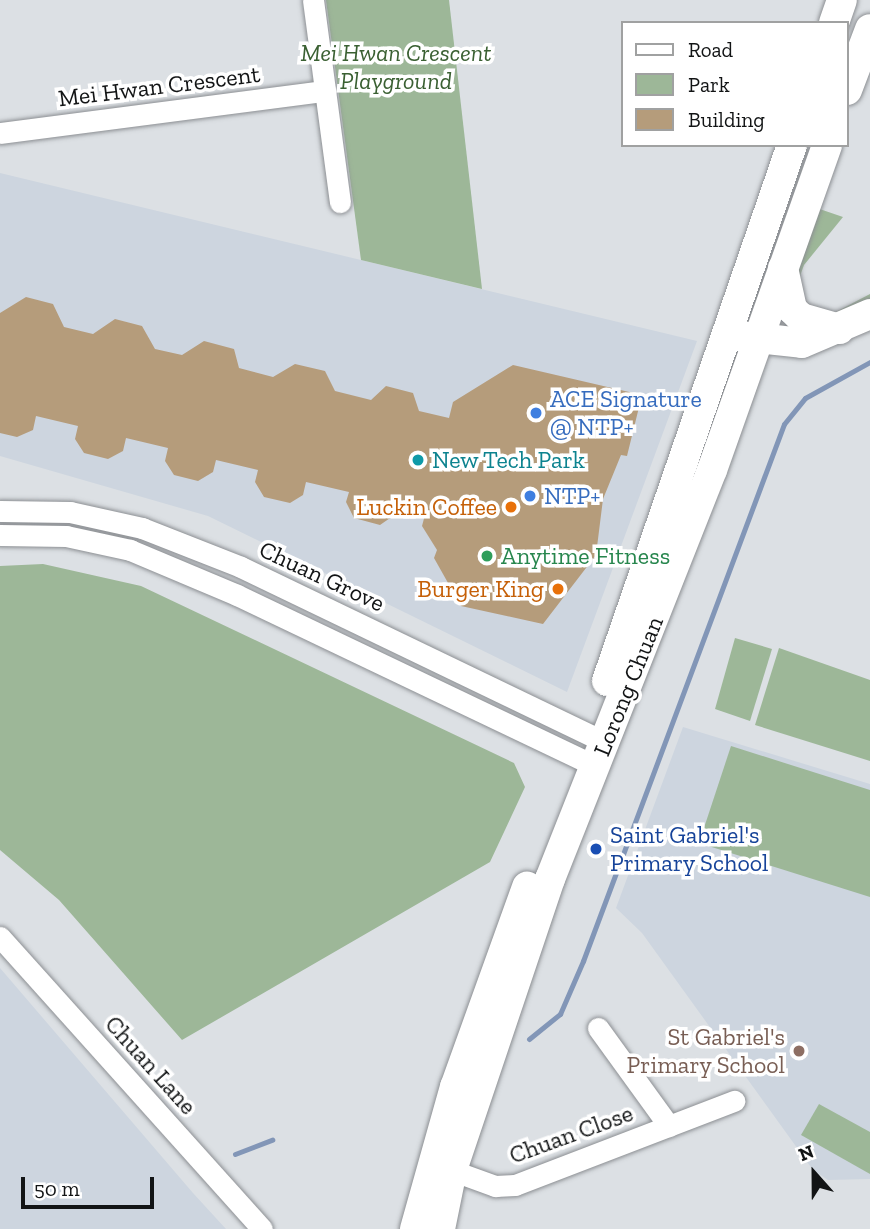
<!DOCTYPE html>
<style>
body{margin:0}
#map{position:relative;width:870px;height:1229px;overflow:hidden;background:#dce0e4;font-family:"Zilla Slab",serif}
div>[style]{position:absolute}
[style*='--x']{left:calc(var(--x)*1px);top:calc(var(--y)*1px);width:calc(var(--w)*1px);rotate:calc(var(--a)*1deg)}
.built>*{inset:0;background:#cdd5df}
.green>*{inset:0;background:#9db798}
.stream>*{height:5px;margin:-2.5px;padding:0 2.5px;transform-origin:2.5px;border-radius:2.5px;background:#8296b7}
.building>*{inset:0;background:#b59c7b}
.roads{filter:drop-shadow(0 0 2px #8c8f93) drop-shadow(0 0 2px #8c8f93)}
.street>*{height:21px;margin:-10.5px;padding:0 10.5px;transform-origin:10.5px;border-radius:10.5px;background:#fff}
.secondary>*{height:30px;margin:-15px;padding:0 15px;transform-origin:15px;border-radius:15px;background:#fff}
.dots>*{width:19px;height:19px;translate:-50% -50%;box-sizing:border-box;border:4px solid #fff;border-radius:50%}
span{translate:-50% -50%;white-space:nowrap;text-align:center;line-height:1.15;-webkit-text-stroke:7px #fff;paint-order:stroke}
.park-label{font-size:24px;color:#3a6032;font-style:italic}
.street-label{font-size:24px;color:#121415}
.shop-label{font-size:24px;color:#366cbe}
.left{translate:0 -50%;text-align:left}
.culture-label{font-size:24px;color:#0d838f}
.food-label{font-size:24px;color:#c56008}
.right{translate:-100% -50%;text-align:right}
.leisure-label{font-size:24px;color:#27864d}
.transit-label{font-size:24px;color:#164399}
.education-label{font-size:24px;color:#785e54}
.legend{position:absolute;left:621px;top:21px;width:228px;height:126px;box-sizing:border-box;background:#fff;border:2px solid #a0a1a1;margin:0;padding:9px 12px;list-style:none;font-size:21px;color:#121415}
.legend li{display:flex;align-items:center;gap:14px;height:35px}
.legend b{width:35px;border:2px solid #a0a1a1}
.north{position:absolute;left:779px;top:1138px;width:70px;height:70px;-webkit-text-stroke:5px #fff;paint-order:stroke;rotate:339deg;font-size:19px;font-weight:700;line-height:28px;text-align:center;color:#121415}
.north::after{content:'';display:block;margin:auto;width:24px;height:32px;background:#121415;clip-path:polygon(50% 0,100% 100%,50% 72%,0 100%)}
.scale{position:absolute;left:21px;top:1177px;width:133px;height:32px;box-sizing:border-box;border:4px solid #121415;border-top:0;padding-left:9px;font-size:21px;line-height:24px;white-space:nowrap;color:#121415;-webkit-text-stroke:5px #fff;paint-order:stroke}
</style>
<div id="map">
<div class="built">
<i style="clip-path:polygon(0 173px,697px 341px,567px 692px,208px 516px,0 456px)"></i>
<i style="clip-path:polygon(683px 727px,870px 784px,870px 1179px,828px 1180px,813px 1170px,642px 933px,616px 908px)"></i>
<i style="clip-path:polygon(0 968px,193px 1193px,226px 1229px,0 1229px)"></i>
</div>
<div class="green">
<i style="clip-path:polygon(326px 0,449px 0,482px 289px,361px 260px)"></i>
<i style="clip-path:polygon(805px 204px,843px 217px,804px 265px,797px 284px,810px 313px,832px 314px,870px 294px,870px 301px,838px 317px,801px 318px,786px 296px,782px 264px)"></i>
<i style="clip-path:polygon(43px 564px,141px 586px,514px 763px,525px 787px,490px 862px,182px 1040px,59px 900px,0 850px,0 566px)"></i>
<i style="clip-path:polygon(735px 638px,772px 649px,750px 721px,715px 709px)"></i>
<i style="clip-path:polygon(779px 648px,870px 680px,870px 761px,755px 725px)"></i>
<i style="clip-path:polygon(731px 746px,870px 790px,870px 897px,699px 843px)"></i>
<i style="clip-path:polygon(819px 1104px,870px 1132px,870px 1174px,801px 1135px)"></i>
</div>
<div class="stream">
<i style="--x:529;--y:1039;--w:40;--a:-39"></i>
<i style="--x:560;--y:1014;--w:58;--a:-66.5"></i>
<i style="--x:583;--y:961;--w:573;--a:-69.48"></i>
<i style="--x:784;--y:424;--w:33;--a:-51"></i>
<i style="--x:805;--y:398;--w:74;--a:-29"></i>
<i style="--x:235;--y:1154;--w:40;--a:-21"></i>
</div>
<div class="building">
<i style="clip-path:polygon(26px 297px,53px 304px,64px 327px,93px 334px,115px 319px,142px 326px,155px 349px,182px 355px,204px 341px,234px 349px,239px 368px,273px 377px,295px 364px,325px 371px,335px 391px,371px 400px,386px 386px,413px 393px,419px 411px,449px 418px,453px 402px,513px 365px,642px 395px,627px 456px,621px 455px,603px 499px,596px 555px,543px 624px,461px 606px,434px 558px,437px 550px,422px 526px,426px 511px,396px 504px,393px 516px,380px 525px,354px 518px,346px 502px,349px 492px,306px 482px,303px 495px,290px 503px,264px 497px,255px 482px,258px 470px,216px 460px,213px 472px,198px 481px,174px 475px,165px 461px,168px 448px,126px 438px,123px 451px,108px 459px,84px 453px,75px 439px,78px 426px,36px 416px,33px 430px,17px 437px,0 433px,0 313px)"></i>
</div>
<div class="roads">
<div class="street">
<i style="--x:313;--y:0;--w:204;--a:82.4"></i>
<i style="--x:0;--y:133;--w:328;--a:-7.4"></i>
<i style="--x:0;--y:511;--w:70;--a:0.8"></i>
<i style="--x:70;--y:512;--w:74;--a:12.5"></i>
<i style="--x:142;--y:528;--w:106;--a:21.5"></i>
<i style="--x:241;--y:567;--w:404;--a:25.7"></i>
<i style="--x:0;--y:535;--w:66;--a:0.9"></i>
<i style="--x:66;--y:536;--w:66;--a:12.3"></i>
<i style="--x:130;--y:550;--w:116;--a:22.8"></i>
<i style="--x:237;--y:595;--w:397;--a:25.5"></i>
<i style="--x:0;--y:937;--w:392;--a:48.1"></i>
<i style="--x:598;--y:1028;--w:121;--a:54.1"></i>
<i style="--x:440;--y:1166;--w:59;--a:20"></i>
<i style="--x:495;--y:1186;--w:20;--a:-3"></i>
<i style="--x:515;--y:1185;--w:235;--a:-21"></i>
</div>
<div class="secondary">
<i style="--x:834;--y:23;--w:24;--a:-71"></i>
<i style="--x:847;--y:90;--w:65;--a:-69.3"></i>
<i style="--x:783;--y:268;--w:42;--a:77.6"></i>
<i style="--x:792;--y:309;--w:13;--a:45"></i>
<i style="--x:801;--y:318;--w:40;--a:16"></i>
<i style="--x:739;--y:336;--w:63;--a:6.3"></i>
<i style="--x:802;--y:343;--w:74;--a:-23.1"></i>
<i style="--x:607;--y:681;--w:567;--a:-70.96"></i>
<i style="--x:415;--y:1229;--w:148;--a:-74.3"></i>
<i style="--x:455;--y:1087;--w:213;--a:-70.2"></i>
<i style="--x:440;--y:1229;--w:60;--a:-78.5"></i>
<i style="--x:452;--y:1170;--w:307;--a:-71.4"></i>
<i style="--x:550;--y:879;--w:440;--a:-68.4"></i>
<i style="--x:712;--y:470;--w:345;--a:-70.5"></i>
</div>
</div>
<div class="dots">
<i style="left:536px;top:413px;background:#3f7fe0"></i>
<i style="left:418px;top:460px;background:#0f9aa8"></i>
<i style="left:530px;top:496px;background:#3f7fe0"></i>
<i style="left:511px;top:507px;background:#e8710a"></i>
<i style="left:487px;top:556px;background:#2e9e5b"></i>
<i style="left:558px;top:589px;background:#e8710a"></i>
<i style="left:596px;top:849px;background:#1a4fb4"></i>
<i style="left:799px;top:1051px;background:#8d6e63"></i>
</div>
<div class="park-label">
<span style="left:396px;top:67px">Mei Hwan Crescent<br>Playground</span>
</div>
<div class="street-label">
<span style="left:159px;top:86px;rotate:-7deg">Mei Hwan Crescent</span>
<span style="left:322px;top:576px;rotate:25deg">Chuan Grove</span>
<span style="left:628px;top:686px;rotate:-68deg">Lorong Chuan</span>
<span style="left:151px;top:1065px;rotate:48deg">Chuan Lane</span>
<span style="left:571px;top:1134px;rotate:-20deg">Chuan Close</span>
</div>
<div class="shop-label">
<span class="left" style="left:550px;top:413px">ACE Signature<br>@ NTP+</span>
<span class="left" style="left:544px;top:496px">NTP+</span>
</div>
<div class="culture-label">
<span class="left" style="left:432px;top:460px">New Tech Park</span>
</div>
<div class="food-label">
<span class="right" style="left:497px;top:507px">Luckin Coffee</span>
<span class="right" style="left:544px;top:589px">Burger King</span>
</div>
<div class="leisure-label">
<span class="left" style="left:501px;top:556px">Anytime Fitness</span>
</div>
<div class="transit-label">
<span class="left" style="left:610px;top:849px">Saint Gabriel's<br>Primary School</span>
</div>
<div class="education-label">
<span class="right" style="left:785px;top:1051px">St Gabriel's<br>Primary School</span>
</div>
<ul class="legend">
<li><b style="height:9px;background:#fff"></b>Road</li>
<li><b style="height:19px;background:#9db798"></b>Park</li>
<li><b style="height:19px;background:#b59c7b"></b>Building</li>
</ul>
<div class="north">N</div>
<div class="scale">50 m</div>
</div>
